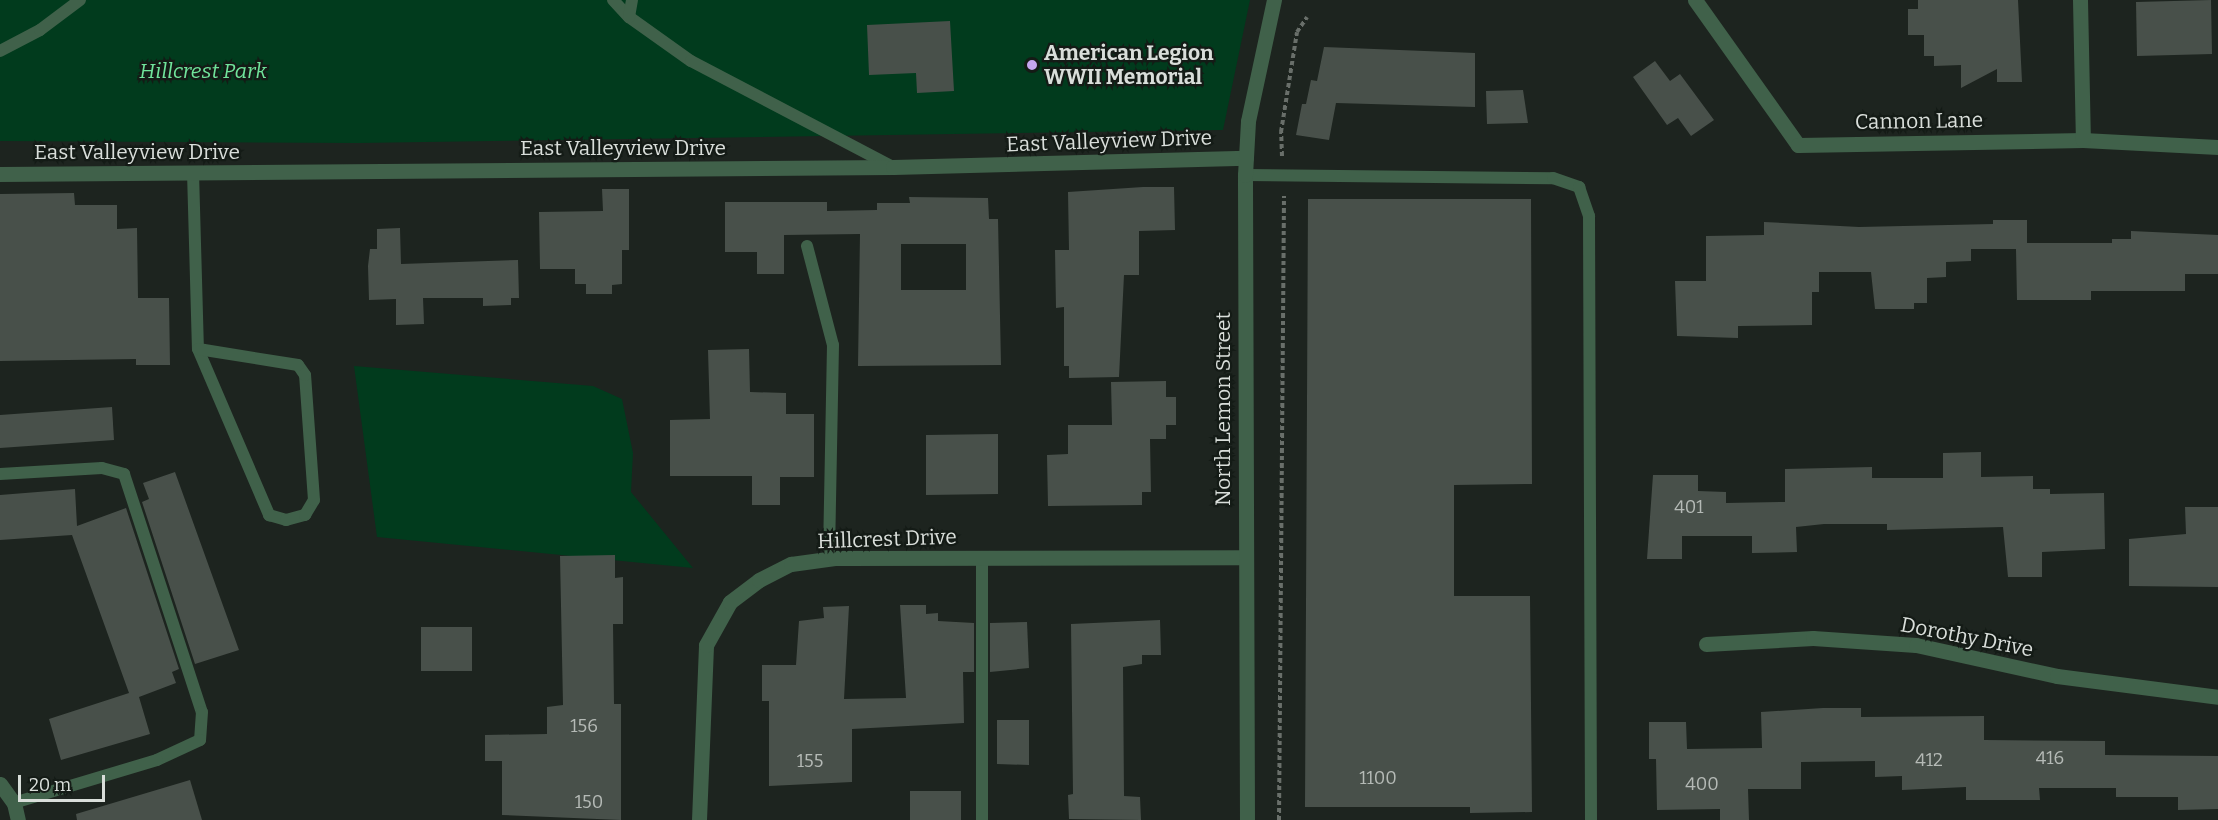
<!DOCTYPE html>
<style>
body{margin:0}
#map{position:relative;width:2218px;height:820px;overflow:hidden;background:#1d241f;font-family:Bitter,serif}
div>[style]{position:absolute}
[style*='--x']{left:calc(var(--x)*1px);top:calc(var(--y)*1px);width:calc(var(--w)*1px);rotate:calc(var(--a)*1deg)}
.green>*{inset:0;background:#013b1d}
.building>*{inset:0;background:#48504a}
.path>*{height:4px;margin-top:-2px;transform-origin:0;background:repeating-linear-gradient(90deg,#696f6a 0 4.5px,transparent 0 7.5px)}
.service>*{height:12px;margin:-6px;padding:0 6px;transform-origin:6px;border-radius:6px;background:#40614a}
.minor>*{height:15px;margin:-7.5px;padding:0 7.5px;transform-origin:7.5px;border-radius:7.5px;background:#40614a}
.tertiary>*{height:15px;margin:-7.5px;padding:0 7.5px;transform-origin:7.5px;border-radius:7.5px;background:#40614a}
.dots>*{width:16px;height:16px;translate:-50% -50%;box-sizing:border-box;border:3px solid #141b16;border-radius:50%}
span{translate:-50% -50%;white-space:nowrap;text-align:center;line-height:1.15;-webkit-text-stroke:4.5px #141b16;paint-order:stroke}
.number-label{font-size:18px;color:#b5bab6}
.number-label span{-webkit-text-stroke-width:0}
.poi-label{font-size:21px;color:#d9deda;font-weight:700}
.left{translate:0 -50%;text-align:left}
.park-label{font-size:21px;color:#70e49b;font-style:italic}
.street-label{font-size:21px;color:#d9deda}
.scale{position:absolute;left:18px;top:775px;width:87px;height:27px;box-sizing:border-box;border:3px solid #d9deda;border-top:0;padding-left:8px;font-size:18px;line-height:21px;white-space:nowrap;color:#d9deda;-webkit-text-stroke:4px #141b16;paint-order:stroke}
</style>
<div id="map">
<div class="green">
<i style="clip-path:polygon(0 0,1250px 0,1223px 130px,358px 143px,0 141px)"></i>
<i style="clip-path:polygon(354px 366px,593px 386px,622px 399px,633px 453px,631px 492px,693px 568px,377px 537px)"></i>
</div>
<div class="building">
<i style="clip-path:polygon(1918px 0,2018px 0,2022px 82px,1997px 82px,1997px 69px,1961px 88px,1961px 65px,1934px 66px,1934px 56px,1924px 56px,1924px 35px,1908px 35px,1908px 9px,1918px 9px)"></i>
<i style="clip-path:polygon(2211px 0,2212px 54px,2137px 56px,2136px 2px)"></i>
<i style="clip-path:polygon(950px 21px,954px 91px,917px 93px,916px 73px,869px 75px,867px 25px)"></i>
<i style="clip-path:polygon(1324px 47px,1475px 53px,1475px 107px,1336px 103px,1329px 140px,1296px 135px,1302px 104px,1306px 104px,1311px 80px,1317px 81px)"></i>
<i style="clip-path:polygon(1655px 61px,1670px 81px,1680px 74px,1714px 120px,1691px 136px,1678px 118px,1667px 125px,1633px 77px)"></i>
<i style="clip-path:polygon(1523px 90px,1528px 123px,1487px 124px,1486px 91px)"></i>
<i style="clip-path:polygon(1143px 187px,1174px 187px,1175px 230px,1139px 231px,1139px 275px,1124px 275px,1119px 377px,1069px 378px,1069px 366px,1064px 366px,1064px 307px,1056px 308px,1055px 250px,1069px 250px,1068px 192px)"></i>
<i style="clip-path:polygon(602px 189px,629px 189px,629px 250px,622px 250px,622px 284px,612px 285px,612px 294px,586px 294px,586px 284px,575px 284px,575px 269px,540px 269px,539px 212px,603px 211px)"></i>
<i style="clip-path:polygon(74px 193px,75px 205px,117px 205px,117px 229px,137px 228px,138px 298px,169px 298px,170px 365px,136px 365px,136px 359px,0 361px,0 194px)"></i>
<i style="clip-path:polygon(evenodd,909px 197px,988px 198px,989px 219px,998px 219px,1001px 365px,858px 366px,860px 234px,784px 235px,784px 274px,757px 274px,757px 252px,725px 252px,725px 202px,827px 202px,827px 211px,877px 210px,877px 203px,910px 203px,909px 197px,901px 244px,966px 244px,966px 290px,901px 290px,901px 244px)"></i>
<i style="clip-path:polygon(1308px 199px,1531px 199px,1532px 484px,1454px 485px,1454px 596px,1530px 596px,1532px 812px,1470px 813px,1470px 807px,1305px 807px)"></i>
<i style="clip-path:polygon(1993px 220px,2027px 220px,2027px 243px,2112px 243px,2112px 239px,2131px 239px,2131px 231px,2218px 235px,2218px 274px,2185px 274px,2185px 291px,2091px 291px,2091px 300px,2017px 300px,2016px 249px,1971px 249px,1971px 261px,1946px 262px,1946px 277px,1927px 278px,1927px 303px,1914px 303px,1914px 309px,1875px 309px,1871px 272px,1819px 272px,1819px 292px,1812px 292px,1812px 325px,1738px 326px,1738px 338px,1677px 336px,1675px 281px,1706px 281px,1706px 236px,1764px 235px,1764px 222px,1859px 227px,1993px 224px)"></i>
<i style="clip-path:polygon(400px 228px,401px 264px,518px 260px,519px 298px,511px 298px,511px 305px,483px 306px,483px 298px,423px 298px,424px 324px,396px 325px,396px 299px,369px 300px,368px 266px,370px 249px,377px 249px,377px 229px)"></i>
<i style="clip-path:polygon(749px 349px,750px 392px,786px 393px,786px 414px,814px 414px,814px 477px,780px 477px,780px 505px,752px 505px,752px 476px,670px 476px,670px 420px,710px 419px,708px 350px)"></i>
<i style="clip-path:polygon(1166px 381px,1166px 397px,1176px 397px,1176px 425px,1166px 425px,1166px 439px,1150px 439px,1151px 492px,1142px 492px,1142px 505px,1048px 506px,1047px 455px,1068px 454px,1068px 425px,1112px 425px,1111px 382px)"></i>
<i style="clip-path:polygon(112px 407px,114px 440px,0 448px,0 415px)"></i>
<i style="clip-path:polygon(998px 434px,998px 494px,926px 495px,926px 435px)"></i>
<i style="clip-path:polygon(1981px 452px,1981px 477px,2033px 476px,2033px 489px,2050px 489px,2050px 494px,2104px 493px,2105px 549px,2042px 552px,2042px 577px,2008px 577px,2003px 527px,1887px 530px,1887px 524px,1824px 524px,1796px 527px,1797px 552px,1752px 553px,1752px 536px,1682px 536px,1682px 559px,1647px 559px,1653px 475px,1698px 475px,1698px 491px,1726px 492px,1726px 503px,1785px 502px,1785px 469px,1872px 467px,1872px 478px,1943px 478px,1943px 453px)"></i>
<i style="clip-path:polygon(175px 472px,239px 650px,195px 664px,142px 502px,149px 499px,143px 483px)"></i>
<i style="clip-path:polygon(75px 489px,77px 526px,126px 508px,179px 669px,172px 672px,176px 683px,139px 697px,150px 734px,61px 760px,49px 719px,129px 693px,72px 535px,0 540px,0 495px)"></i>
<i style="clip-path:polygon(2185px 507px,2218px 507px,2218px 587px,2129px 586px,2129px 539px,2186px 534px)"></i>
<i style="clip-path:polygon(615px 555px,615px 578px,623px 577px,623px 624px,613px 624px,614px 704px,621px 704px,621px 820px,502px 815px,502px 761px,485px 761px,485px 735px,547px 734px,547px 707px,563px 705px,560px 556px)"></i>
<i style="clip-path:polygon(900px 605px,926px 605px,926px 614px,938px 613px,938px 621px,974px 623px,974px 672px,963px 672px,964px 723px,852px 729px,852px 782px,769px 786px,769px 701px,762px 701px,762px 665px,796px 665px,799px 621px,824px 618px,823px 607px,849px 606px,844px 699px,906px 698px)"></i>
<i style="clip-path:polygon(1160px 620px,1161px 655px,1142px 655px,1142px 664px,1123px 667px,1124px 796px,1140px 797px,1141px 820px,1069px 819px,1068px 795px,1073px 794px,1071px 624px)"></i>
<i style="clip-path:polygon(1027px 622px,1029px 668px,990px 672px,990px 623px)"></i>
<i style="clip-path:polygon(421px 627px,472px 627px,472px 671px,421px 671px)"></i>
<i style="clip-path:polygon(1823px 708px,1861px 708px,1861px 717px,1984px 716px,1984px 740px,2105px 741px,2105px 755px,2218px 756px,2218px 809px,2178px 810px,2178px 797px,2116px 797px,2116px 788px,2039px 788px,2040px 800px,1966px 800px,1966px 787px,1902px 790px,1902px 776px,1875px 777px,1875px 761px,1801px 762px,1801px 789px,1748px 789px,1749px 820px,1720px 820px,1720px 809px,1657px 810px,1656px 759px,1649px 759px,1649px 722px,1686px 722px,1687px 749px,1762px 748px,1761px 712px)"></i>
<i style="clip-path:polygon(997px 720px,1029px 720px,1029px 765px,997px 764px)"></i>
<i style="clip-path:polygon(190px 780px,202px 820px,77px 820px,76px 814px)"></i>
<i style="clip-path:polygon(910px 791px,961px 791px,961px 820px,910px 820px)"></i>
</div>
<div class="path">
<i style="--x:1282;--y:156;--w:24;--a:-92"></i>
<i style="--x:1281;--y:132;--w:101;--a:-80.9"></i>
<i style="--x:1297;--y:32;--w:18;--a:-56"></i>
<i style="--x:1279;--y:820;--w:624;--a:-89.54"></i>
</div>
<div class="service">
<i style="--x:613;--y:0;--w:23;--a:47"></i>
<i style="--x:629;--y:17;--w:76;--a:35.4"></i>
<i style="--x:691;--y:61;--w:226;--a:27.7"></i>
<i style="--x:629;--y:17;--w:17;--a:-80"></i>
<i style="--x:0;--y:51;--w:45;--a:-27.7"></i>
<i style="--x:40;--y:30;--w:50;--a:-36.9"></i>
<i style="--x:193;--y:172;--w:177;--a:88.4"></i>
<i style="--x:198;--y:349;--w:181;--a:66.8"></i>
<i style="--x:269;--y:515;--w:18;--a:16"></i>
<i style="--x:286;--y:520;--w:20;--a:-15"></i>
<i style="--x:305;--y:515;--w:17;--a:-59"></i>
<i style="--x:314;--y:500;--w:125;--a:-94.1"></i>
<i style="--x:305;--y:375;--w:12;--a:-125"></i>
<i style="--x:298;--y:365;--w:101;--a:-170.9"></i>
<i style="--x:1245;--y:175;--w:308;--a:0.6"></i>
<i style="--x:1553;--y:178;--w:28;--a:19"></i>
<i style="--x:1579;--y:187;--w:31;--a:71"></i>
<i style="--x:1589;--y:216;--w:604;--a:89.81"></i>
<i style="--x:807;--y:246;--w:102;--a:75.3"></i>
<i style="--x:833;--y:345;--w:214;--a:91.1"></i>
<i style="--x:0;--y:474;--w:102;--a:-3.4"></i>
<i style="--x:102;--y:468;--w:23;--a:15"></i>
<i style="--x:124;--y:474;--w:250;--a:71.9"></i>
<i style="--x:202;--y:712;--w:28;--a:94"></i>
<i style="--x:200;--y:740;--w:47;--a:155.1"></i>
<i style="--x:157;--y:760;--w:149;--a:163.3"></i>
<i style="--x:982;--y:558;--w:262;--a:90"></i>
</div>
<div class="minor">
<i style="--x:1695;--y:0;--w:178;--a:54.6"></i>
<i style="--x:1798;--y:145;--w:285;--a:-1"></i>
<i style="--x:2083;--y:140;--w:135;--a:3"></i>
<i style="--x:2080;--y:0;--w:140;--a:88.8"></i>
<i style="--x:1706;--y:644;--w:107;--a:-3.2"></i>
<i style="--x:1813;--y:638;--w:103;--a:3.9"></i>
<i style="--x:1916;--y:645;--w:144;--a:12.4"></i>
<i style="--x:2057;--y:676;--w:162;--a:7.4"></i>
<i style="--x:0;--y:784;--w:24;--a:54"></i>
<i style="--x:14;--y:803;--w:17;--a:77"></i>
<i style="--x:699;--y:820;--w:175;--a:-87.7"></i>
<i style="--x:706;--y:645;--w:49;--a:-60.8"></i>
<i style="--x:730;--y:602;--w:36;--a:-37"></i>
<i style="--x:759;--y:580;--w:36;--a:-27"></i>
<i style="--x:791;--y:564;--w:44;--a:-7.8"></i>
<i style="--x:835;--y:558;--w:409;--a:-0.1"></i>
</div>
<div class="tertiary">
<i style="--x:0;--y:174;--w:893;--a:-0.45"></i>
<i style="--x:893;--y:167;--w:353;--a:-1.5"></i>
<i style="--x:1247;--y:820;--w:645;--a:-90.18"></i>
<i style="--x:1245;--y:175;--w:54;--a:-86.8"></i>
<i style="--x:1248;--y:121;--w:124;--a:-77.9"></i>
</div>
<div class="dots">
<i style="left:1032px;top:65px;background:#c6a6f0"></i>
</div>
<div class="number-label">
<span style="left:1689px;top:507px">401</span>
<span style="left:584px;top:726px">156</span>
<span style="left:2050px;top:758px">416</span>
<span style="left:1929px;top:760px">412</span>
<span style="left:810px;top:761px">155</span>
<span style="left:1378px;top:778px">1100</span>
<span style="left:1702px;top:784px">400</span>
<span style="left:589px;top:802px">150</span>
</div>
<div class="poi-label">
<span class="left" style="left:1044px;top:65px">American Legion<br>WWII Memorial</span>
</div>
<div class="park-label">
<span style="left:203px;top:71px">Hillcrest Park</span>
</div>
<div class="street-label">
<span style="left:1919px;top:121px;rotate:-1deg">Cannon Lane</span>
<span style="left:1109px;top:141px;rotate:-2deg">East Valleyview Drive</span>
<span style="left:623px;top:148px">East Valleyview Drive</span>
<span style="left:137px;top:152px">East Valleyview Drive</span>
<span style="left:1223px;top:409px;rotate:-90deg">North Lemon Street</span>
<span style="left:887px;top:539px;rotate:-2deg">Hillcrest Drive</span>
<span style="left:1967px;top:637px;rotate:11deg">Dorothy Drive</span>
</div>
<div class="scale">20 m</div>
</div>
